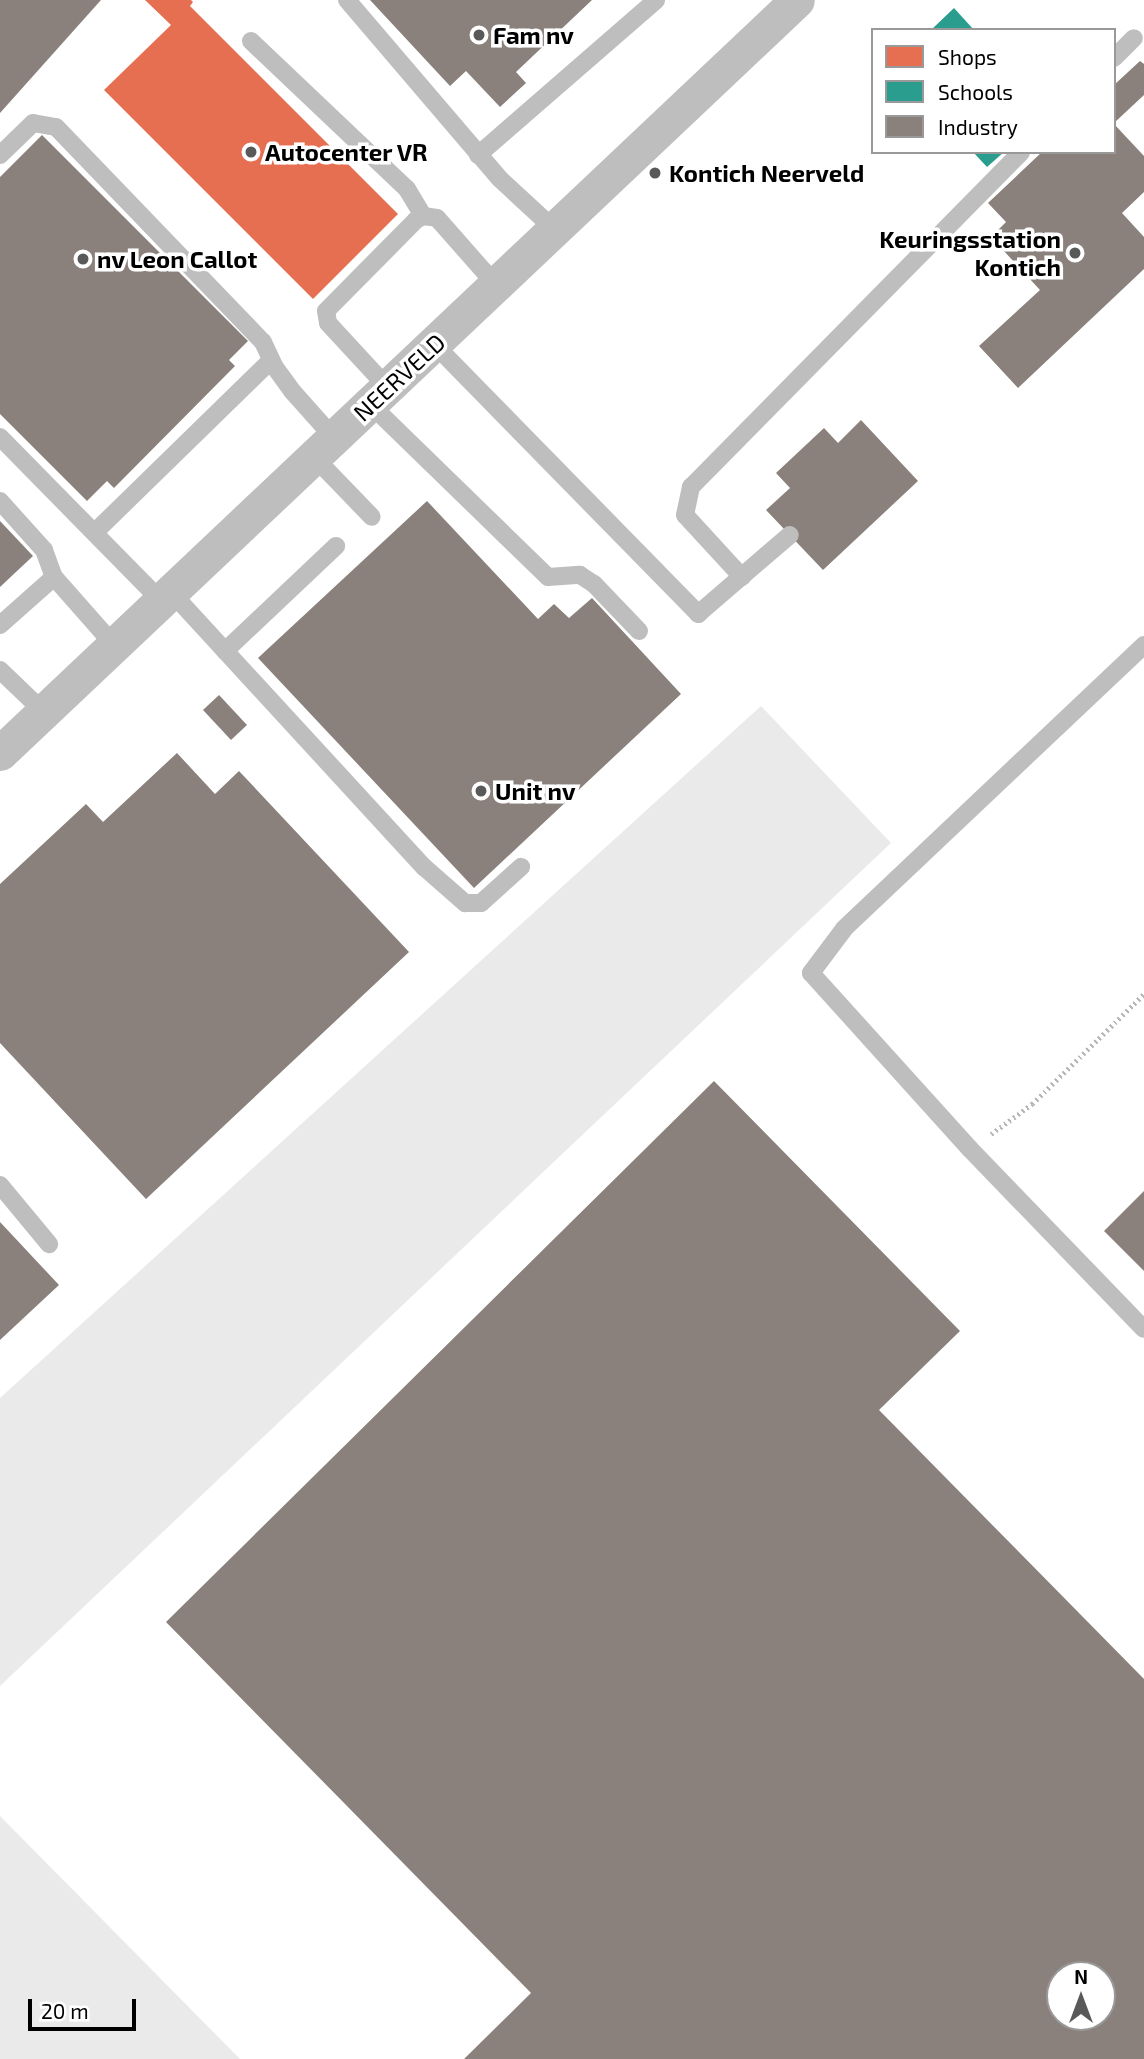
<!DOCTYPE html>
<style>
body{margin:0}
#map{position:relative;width:1144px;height:2059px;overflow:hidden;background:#fff;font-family:"Exo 2",sans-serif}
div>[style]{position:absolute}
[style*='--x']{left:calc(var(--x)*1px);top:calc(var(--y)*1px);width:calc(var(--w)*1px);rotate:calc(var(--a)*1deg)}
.green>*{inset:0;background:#eaeaea}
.shops>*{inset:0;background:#e76f51}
.schools>*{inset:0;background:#2a9d8f}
.industry>*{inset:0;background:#8a817c}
.path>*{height:4.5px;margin-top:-2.25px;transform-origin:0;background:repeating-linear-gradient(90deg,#b8b8b8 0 2px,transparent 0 5.5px)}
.lane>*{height:18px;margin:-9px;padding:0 9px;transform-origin:9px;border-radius:9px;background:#bebebe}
.street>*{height:35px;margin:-17.5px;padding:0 17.5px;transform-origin:17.5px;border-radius:17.5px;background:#bebebe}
.dots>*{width:19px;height:19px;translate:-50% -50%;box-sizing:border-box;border:4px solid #fff;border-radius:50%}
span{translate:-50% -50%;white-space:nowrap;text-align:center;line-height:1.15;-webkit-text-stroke:7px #fff;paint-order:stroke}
.poi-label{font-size:24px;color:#000;font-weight:700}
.left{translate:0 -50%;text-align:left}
.right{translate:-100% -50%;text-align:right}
.street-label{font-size:24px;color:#000}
.legend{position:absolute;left:871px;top:28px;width:245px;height:126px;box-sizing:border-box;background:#fff;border:2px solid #999;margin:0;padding:9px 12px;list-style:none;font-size:21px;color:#000}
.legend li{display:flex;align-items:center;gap:14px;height:35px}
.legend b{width:35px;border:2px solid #999}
.north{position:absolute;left:1046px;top:1961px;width:70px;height:70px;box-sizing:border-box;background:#fff;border:2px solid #999;border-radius:50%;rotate:0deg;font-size:19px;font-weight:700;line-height:28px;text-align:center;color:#000}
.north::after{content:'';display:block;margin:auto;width:24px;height:32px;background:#595959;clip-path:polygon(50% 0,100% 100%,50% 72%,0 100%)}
.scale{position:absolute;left:28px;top:1999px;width:108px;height:32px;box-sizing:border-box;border:4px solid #000;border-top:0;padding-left:9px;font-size:21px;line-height:24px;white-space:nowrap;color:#000;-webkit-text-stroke:5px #fff;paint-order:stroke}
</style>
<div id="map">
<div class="green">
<i style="clip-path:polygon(761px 706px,891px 843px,0 1686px,0 1398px)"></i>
<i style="clip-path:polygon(0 1816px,240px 2059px,0 2059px)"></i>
</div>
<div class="shops">
<i style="clip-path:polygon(145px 0,191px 0,193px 2px,190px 6px,398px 214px,313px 299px,104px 90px,171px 25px)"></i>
</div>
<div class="schools">
<i style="clip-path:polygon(954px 8px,974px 30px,931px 30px)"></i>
<i style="clip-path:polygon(973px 152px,1004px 152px,987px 167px)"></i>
</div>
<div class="industry">
<i style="clip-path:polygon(0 0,101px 0,0 113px)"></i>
<i style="clip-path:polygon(370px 0,592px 0,516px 72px,526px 83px,500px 107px,466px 71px,450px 86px)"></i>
<i style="clip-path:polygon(1140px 61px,1144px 64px,1144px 95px,1114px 123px,1114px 85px)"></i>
<i style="clip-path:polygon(1114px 124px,1144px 156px,1144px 192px,1122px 213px,1144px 237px,1144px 269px,1018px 388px,979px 346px,1040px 290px,991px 237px,1006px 222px,988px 203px,1042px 152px,1114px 152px)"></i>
<i style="clip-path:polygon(42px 135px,248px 341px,229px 360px,235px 366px,114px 488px,107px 481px,87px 501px,0 414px,0 177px)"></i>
<i style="clip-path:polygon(861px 420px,918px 481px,823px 570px,766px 510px,790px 488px,776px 473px,824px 428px,838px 443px)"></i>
<i style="clip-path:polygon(427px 501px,538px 619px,554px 604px,569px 618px,592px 598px,681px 694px,474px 888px,258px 658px)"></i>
<i style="clip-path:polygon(0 521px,33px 556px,0 587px)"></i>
<i style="clip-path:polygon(219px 695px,247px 725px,231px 740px,203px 710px)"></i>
<i style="clip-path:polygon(177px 753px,215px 794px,239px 771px,409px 952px,146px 1199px,0 1043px,0 884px,86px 804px,103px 822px)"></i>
<i style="clip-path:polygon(evenodd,714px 1081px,960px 1331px,879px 1410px,1144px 1679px,1144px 2059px,464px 2059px,531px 1993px,166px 1622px,714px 1081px,1060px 1975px,1102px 1975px,1102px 2017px,1060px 2017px,1060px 1975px)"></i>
<i style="clip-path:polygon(1144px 1191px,1144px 1271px,1104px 1231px)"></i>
<i style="clip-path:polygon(0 1222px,59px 1285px,0 1340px)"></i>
</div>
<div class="path">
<i style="--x:991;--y:1134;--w:51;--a:-36.2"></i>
<i style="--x:1032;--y:1104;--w:157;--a:-44.5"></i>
</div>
<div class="lane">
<i style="--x:347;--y:0;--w:235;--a:49.5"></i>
<i style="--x:500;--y:179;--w:75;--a:42.8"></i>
<i style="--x:251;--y:41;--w:215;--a:43.5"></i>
<i style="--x:407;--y:189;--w:31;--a:59"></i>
<i style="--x:1114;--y:58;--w:28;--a:-45"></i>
<i style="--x:0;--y:155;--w:46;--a:-44.1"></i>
<i style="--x:33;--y:123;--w:23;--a:10"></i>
<i style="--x:56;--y:127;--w:298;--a:46.1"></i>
<i style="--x:263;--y:342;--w:26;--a:65"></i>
<i style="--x:274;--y:366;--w:32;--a:54"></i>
<i style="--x:293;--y:392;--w:62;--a:48.3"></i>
<i style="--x:478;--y:155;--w:236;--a:-41"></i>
<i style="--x:434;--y:344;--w:378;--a:45.6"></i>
<i style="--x:698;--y:614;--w:121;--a:-40.7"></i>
<i style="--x:388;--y:388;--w:88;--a:-132.7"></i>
<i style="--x:328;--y:323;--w:12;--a:-99"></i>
<i style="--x:326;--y:311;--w:128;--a:-45.3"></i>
<i style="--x:416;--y:220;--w:8;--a:-30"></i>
<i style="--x:423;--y:216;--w:14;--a:8"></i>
<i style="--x:437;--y:218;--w:89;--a:48.6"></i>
<i style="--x:370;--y:404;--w:248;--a:44.2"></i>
<i style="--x:548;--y:577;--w:32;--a:-4"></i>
<i style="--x:580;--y:575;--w:17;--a:33"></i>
<i style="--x:594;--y:584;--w:65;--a:46.2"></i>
<i style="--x:0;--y:437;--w:230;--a:45.5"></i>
<i style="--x:314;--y:457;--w:83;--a:46"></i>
<i style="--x:0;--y:501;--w:66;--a:48.1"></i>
<i style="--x:44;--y:550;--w:29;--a:70"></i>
<i style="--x:54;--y:577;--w:91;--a:48.6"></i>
<i style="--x:95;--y:532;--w:246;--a:-44.3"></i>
<i style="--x:742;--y:577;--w:84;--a:-132.6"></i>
<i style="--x:685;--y:515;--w:29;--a:-78"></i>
<i style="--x:691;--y:487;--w:470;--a:-45.4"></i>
<i style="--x:171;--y:592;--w:374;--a:47.4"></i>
<i style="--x:424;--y:867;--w:55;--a:41.3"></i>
<i style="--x:465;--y:903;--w:16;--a:0"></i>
<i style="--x:481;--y:903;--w:54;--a:-42"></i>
<i style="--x:0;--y:625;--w:72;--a:-41.6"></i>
<i style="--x:1144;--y:645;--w:413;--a:136.6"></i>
<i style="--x:844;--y:929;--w:55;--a:126.9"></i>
<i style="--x:811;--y:973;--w:237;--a:47.9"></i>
<i style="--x:970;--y:1149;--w:250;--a:46"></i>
<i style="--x:225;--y:651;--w:153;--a:-43.4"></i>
<i style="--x:0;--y:670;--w:61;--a:43.7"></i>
<i style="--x:0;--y:1185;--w:77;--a:50.3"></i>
</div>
<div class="street">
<i style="--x:0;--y:753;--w:1096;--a:-43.37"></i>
</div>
<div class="dots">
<i style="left:479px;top:35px;background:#595959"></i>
<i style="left:251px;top:152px;background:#595959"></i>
<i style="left:655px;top:173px;background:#595959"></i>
<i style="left:1075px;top:253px;background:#595959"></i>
<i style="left:83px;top:259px;background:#595959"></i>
<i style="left:481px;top:791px;background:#595959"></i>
</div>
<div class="poi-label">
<span class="left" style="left:493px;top:35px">Fam nv</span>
<span class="left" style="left:265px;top:152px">Autocenter VR</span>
<span class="left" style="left:669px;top:173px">Kontich Neerveld</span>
<span class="right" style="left:1061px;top:253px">Keuringsstation<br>Kontich</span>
<span class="left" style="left:97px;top:259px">nv Leon Callot</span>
<span class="left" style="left:495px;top:791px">Unit nv</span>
</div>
<div class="street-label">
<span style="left:399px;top:377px;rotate:-43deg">NEERVELD</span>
</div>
<ul class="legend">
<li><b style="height:19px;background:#e76f51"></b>Shops</li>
<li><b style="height:19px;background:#2a9d8f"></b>Schools</li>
<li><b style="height:19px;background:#8a817c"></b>Industry</li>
</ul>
<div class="north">N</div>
<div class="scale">20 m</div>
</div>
